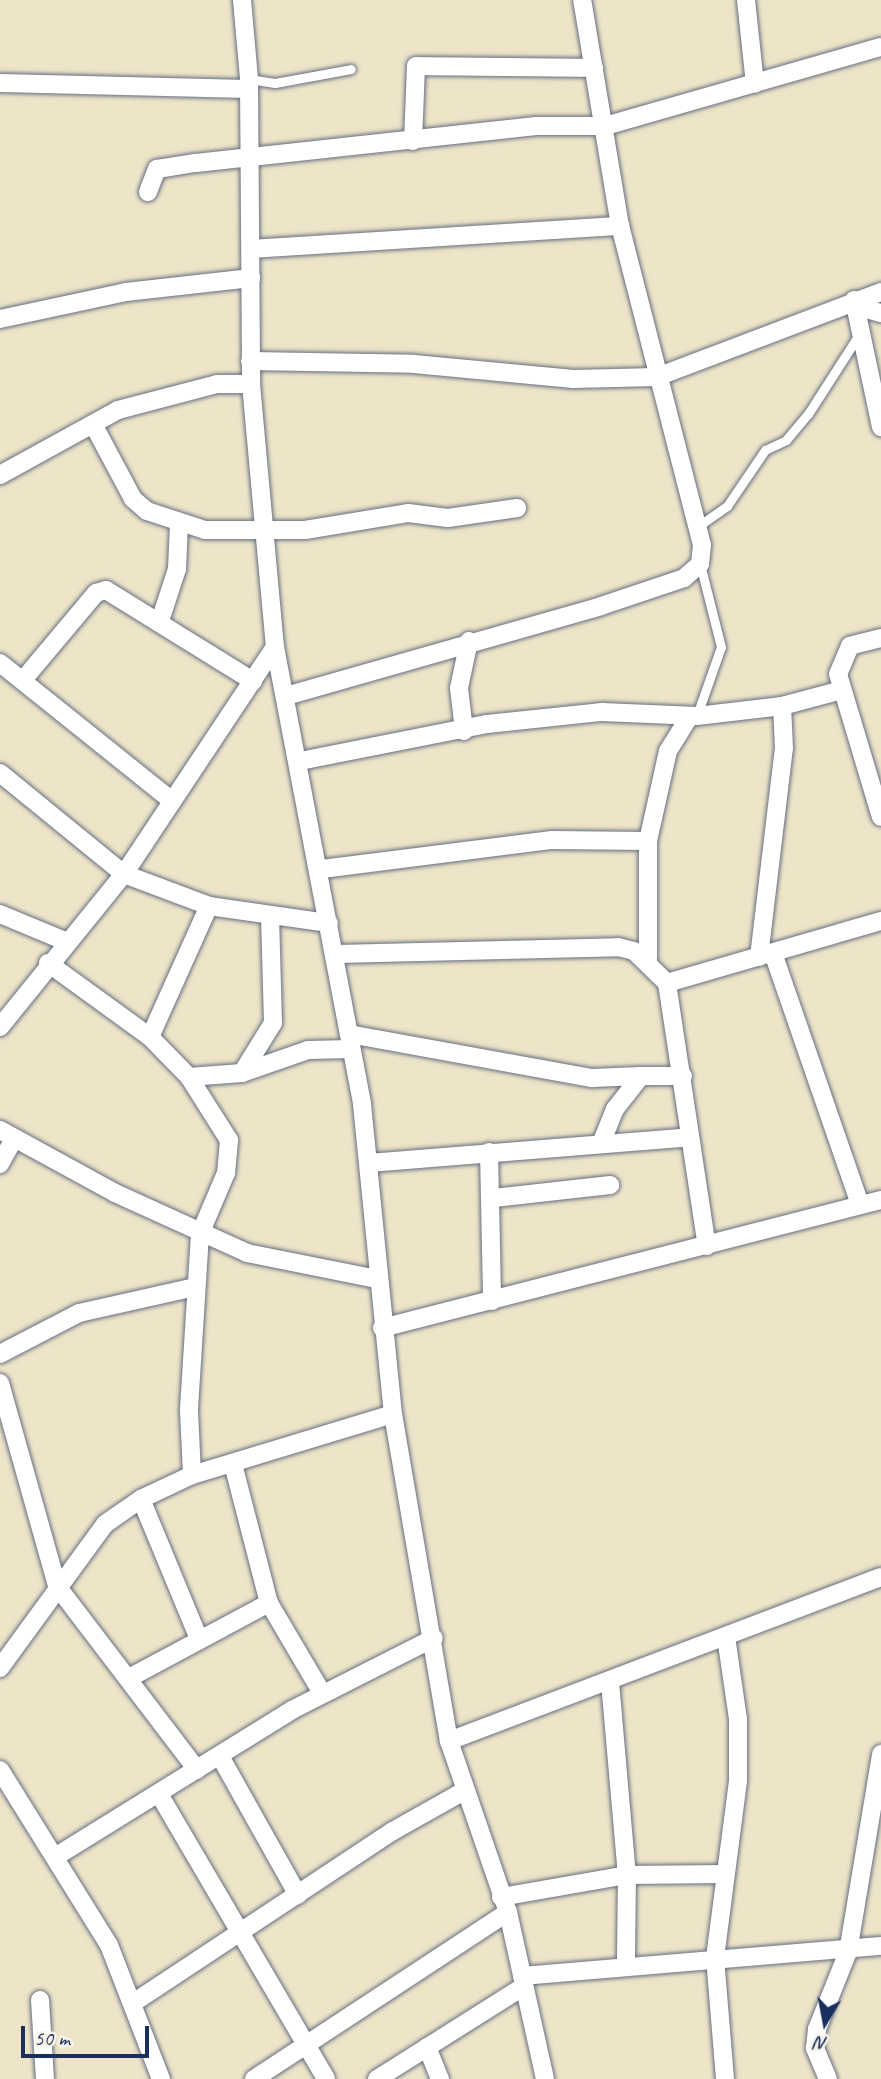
<!DOCTYPE html>
<style>
body{margin:0}
#map{position:relative;width:881px;height:2079px;overflow:hidden;background:#eee5c8;font-family:Caveat,sans-serif}
div>[style]{position:absolute}
[style*='--x']{left:calc(var(--x)*1px);top:calc(var(--y)*1px);width:calc(var(--w)*1px);rotate:calc(var(--a)*1deg)}
.roads{filter:drop-shadow(0 0 2px #656f83) drop-shadow(0 0 2px #656f83)}
.lane>*{height:9px;margin:-4.5px;padding:0 4.5px;transform-origin:4.5px;border-radius:4.5px;background:#fff}
.street>*{height:18px;margin:-9px;padding:0 9px;transform-origin:9px;border-radius:9px;background:#fff}
span{translate:-50% -50%;white-space:nowrap;text-align:center;line-height:1.15;-webkit-text-stroke:7px #f7f3e8;paint-order:stroke}
.north{position:absolute;left:790px;top:1988px;width:70px;height:70px;-webkit-text-stroke:5px #f7f3e8;paint-order:stroke;rotate:190deg;font-size:19px;font-weight:700;line-height:28px;text-align:center;color:#1b2f5e}
.north::after{content:'';display:block;margin:auto;width:24px;height:32px;background:#1b2f5e;clip-path:polygon(50% 0,100% 100%,50% 72%,0 100%)}
.scale{position:absolute;left:21px;top:2026px;width:128px;height:32px;box-sizing:border-box;border:4px solid #1b2f5e;border-top:0;padding-left:9px;font-size:21px;line-height:24px;white-space:nowrap;color:#1b2f5e;-webkit-text-stroke:5px #f7f3e8;paint-order:stroke}
</style>
<div id="map">
<div class="roads">
<div class="lane">
<i style="--x:249;--y:79;--w:26;--a:9"></i>
<i style="--x:275;--y:83;--w:77;--a:-10.4"></i>
<i style="--x:697;--y:527;--w:37;--a:-35"></i>
<i style="--x:727;--y:506;--w:68;--a:-55.8"></i>
<i style="--x:765;--y:450;--w:23;--a:-25"></i>
<i style="--x:786;--y:440;--w:34;--a:-50"></i>
<i style="--x:808;--y:414;--w:96;--a:-57.3"></i>
<i style="--x:697;--y:715;--w:72;--a:-70.6"></i>
<i style="--x:721;--y:647;--w:86;--a:-104.2"></i>
</div>
<div class="street">
<i style="--x:242;--y:0;--w:79;--a:84.9"></i>
<i style="--x:249;--y:79;--w:305;--a:89.6"></i>
<i style="--x:251;--y:384;--w:264;--a:84.8"></i>
<i style="--x:275;--y:647;--w:465;--a:79.2"></i>
<i style="--x:362;--y:1104;--w:312;--a:84.3"></i>
<i style="--x:393;--y:1414;--w:332;--a:80.3"></i>
<i style="--x:449;--y:1741;--w:181;--a:71"></i>
<i style="--x:508;--y:1912;--w:171;--a:77.5"></i>
<i style="--x:746;--y:0;--w:84;--a:83.9"></i>
<i style="--x:0;--y:83;--w:249;--a:1.4"></i>
<i style="--x:413;--y:141;--w:75;--a:-87.7"></i>
<i style="--x:416;--y:66;--w:178;--a:0.6"></i>
<i style="--x:148;--y:192;--w:25;--a:-69"></i>
<i style="--x:157;--y:169;--w:39;--a:-9"></i>
<i style="--x:196;--y:163;--w:342;--a:-6.2"></i>
<i style="--x:536;--y:126;--w:69;--a:0"></i>
<i style="--x:605;--y:126;--w:287;--a:-16"></i>
<i style="--x:251;--y:249;--w:370;--a:-3.6"></i>
<i style="--x:854;--y:300;--w:130;--a:78"></i>
<i style="--x:856;--y:306;--w:26;--a:16"></i>
<i style="--x:0;--y:319;--w:129;--a:-12.1"></i>
<i style="--x:126;--y:292;--w:126;--a:-6.4"></i>
<i style="--x:250;--y:361;--w:164;--a:1"></i>
<i style="--x:414;--y:364;--w:160;--a:5.4"></i>
<i style="--x:573;--y:379;--w:84;--a:-1.4"></i>
<i style="--x:657;--y:377;--w:240;--a:-20.8"></i>
<i style="--x:93;--y:424;--w:85;--a:61.9"></i>
<i style="--x:133;--y:499;--w:18;--a:41"></i>
<i style="--x:147;--y:511;--w:61;--a:18.1"></i>
<i style="--x:205;--y:530;--w:100;--a:0"></i>
<i style="--x:305;--y:530;--w:104;--a:-9.4"></i>
<i style="--x:408;--y:513;--w:40;--a:7.1"></i>
<i style="--x:448;--y:518;--w:70;--a:-8.2"></i>
<i style="--x:0;--y:475;--w:135;--a:-28.8"></i>
<i style="--x:118;--y:410;--w:102;--a:-14.7"></i>
<i style="--x:217;--y:384;--w:34;--a:0"></i>
<i style="--x:160;--y:621;--w:55;--a:-71.9"></i>
<i style="--x:177;--y:569;--w:45;--a:-87.5"></i>
<i style="--x:881;--y:638;--w:32;--a:166"></i>
<i style="--x:850;--y:646;--w:30;--a:113"></i>
<i style="--x:838;--y:674;--w:149;--a:73.3"></i>
<i style="--x:0;--y:663;--w:221;--a:38.7"></i>
<i style="--x:23;--y:680;--w:114;--a:-50"></i>
<i style="--x:96;--y:593;--w:10;--a:-17"></i>
<i style="--x:106;--y:590;--w:173;--a:31.8"></i>
<i style="--x:286;--y:696;--w:328;--a:-15.9"></i>
<i style="--x:601;--y:606;--w:88;--a:-18.6"></i>
<i style="--x:684;--y:578;--w:21;--a:-41"></i>
<i style="--x:700;--y:564;--w:19;--a:-84"></i>
<i style="--x:702;--y:545;--w:329;--a:-104.4"></i>
<i style="--x:620;--y:226;--w:229;--a:-99.5"></i>
<i style="--x:464;--y:731;--w:43;--a:-96.6"></i>
<i style="--x:459;--y:688;--w:48;--a:-78"></i>
<i style="--x:300;--y:761;--w:191;--a:-11.2"></i>
<i style="--x:487;--y:724;--w:116;--a:-6"></i>
<i style="--x:602;--y:712;--w:95;--a:2.4"></i>
<i style="--x:697;--y:716;--w:86;--a:-6.7"></i>
<i style="--x:782;--y:706;--w:62;--a:-14.9"></i>
<i style="--x:0;--y:773;--w:160;--a:39.2"></i>
<i style="--x:124;--y:874;--w:91;--a:20.6"></i>
<i style="--x:209;--y:906;--w:121;--a:8.1"></i>
<i style="--x:322;--y:869;--w:232;--a:-7.2"></i>
<i style="--x:552;--y:840;--w:96;--a:0.6"></i>
<i style="--x:0;--y:914;--w:70;--a:22.6"></i>
<i style="--x:773;--y:953;--w:262;--a:70.9"></i>
<i style="--x:337;--y:954;--w:281;--a:-1.4"></i>
<i style="--x:618;--y:947;--w:16;--a:14"></i>
<i style="--x:634;--y:951;--w:46;--a:44.1"></i>
<i style="--x:667;--y:983;--w:223;--a:-16.2"></i>
<i style="--x:759;--y:957;--w:210;--a:-83.2"></i>
<i style="--x:784;--y:748;--w:42;--a:-92.7"></i>
<i style="--x:48;--y:963;--w:126;--a:36"></i>
<i style="--x:150;--y:1037;--w:56;--a:45.7"></i>
<i style="--x:189;--y:1077;--w:75;--a:57.6"></i>
<i style="--x:229;--y:1140;--w:33;--a:95"></i>
<i style="--x:226;--y:1173;--w:66;--a:113.1"></i>
<i style="--x:200;--y:1234;--w:177;--a:93.6"></i>
<i style="--x:189;--y:1411;--w:64;--a:87.3"></i>
<i style="--x:648;--y:963;--w:122;--a:-90"></i>
<i style="--x:648;--y:841;--w:92;--a:-77.5"></i>
<i style="--x:668;--y:751;--w:40;--a:-58"></i>
<i style="--x:667;--y:983;--w:266;--a:81.4"></i>
<i style="--x:0;--y:1027;--w:197;--a:-51"></i>
<i style="--x:124;--y:874;--w:273;--a:-56.4"></i>
<i style="--x:349;--y:1034;--w:247;--a:10.3"></i>
<i style="--x:592;--y:1078;--w:49;--a:-2.3"></i>
<i style="--x:641;--y:1076;--w:42;--a:128.2"></i>
<i style="--x:615;--y:1109;--w:37;--a:112"></i>
<i style="--x:150;--y:1037;--w:144;--a:-65.8"></i>
<i style="--x:242;--y:1073;--w:59;--a:-58.2"></i>
<i style="--x:273;--y:1023;--w:108;--a:-91.6"></i>
<i style="--x:641;--y:1076;--w:42;--a:0"></i>
<i style="--x:189;--y:1077;--w:53;--a:-4.3"></i>
<i style="--x:242;--y:1073;--w:70;--a:-19.2"></i>
<i style="--x:308;--y:1050;--w:42;--a:-1.4"></i>
<i style="--x:0;--y:1130;--w:131;--a:28.7"></i>
<i style="--x:115;--y:1193;--w:145;--a:24.4"></i>
<i style="--x:247;--y:1253;--w:133;--a:11.3"></i>
<i style="--x:489;--y:1152;--w:149;--a:88.8"></i>
<i style="--x:369;--y:1163;--w:322;--a:-4.6"></i>
<i style="--x:0;--y:1164;--w:29;--a:-61"></i>
<i style="--x:494;--y:1198;--w:117;--a:-6.4"></i>
<i style="--x:382;--y:1328;--w:515;--a:-14.39"></i>
<i style="--x:0;--y:1354;--w:89;--a:-27.4"></i>
<i style="--x:79;--y:1313;--w:119;--a:-12.6"></i>
<i style="--x:0;--y:1383;--w:211;--a:74.3"></i>
<i style="--x:57;--y:1586;--w:231;--a:52.7"></i>
<i style="--x:233;--y:1464;--w:144;--a:75.5"></i>
<i style="--x:269;--y:1603;--w:104;--a:59.5"></i>
<i style="--x:141;--y:1499;--w:152;--a:67.5"></i>
<i style="--x:0;--y:1668;--w:178;--a:-53.9"></i>
<i style="--x:105;--y:1524;--w:44;--a:-34.8"></i>
<i style="--x:141;--y:1499;--w:56;--a:-25.2"></i>
<i style="--x:192;--y:1475;--w:210;--a:-16.9"></i>
<i style="--x:129;--y:1678;--w:159;--a:-28.2"></i>
<i style="--x:610;--y:1682;--w:194;--a:85"></i>
<i style="--x:627;--y:1875;--w:88;--a:90.7"></i>
<i style="--x:449;--y:1741;--w:462;--a:-20.8"></i>
<i style="--x:221;--y:1758;--w:157;--a:60.7"></i>
<i style="--x:0;--y:1770;--w:206;--a:58.1"></i>
<i style="--x:109;--y:1945;--w:144;--a:68.8"></i>
<i style="--x:159;--y:1794;--w:330;--a:59.6"></i>
<i style="--x:55;--y:1857;--w:279;--a:-31.8"></i>
<i style="--x:292;--y:1710;--w:159;--a:-26.9"></i>
<i style="--x:501;--y:1897;--w:128;--a:-9.9"></i>
<i style="--x:627;--y:1875;--w:98;--a:-0.6"></i>
<i style="--x:522;--y:1976;--w:360;--a:-4.8"></i>
<i style="--x:40;--y:2000;--w:79;--a:86.4"></i>
<i style="--x:133;--y:2003;--w:312;--a:-33.5"></i>
<i style="--x:393;--y:1831;--w:81;--a:-29.4"></i>
<i style="--x:427;--y:2047;--w:35;--a:68"></i>
<i style="--x:254;--y:2079;--w:304;--a:-33.3"></i>
<i style="--x:377;--y:2079;--w:174;--a:-32.3"></i>
<i style="--x:725;--y:2079;--w:121;--a:-94.7"></i>
<i style="--x:715;--y:1958;--w:178;--a:-82.6"></i>
<i style="--x:738;--y:1781;--w:62;--a:-90"></i>
<i style="--x:738;--y:1719;--w:83;--a:-98.3"></i>
<i style="--x:828;--y:2079;--w:34;--a:-113"></i>
<i style="--x:815;--y:2048;--w:19;--a:-84"></i>
<i style="--x:817;--y:2029;--w:83;--a:-68.1"></i>
<i style="--x:848;--y:1952;--w:201;--a:-80.5"></i>
</div>
</div>
<div class="north">N</div>
<div class="scale">50 m</div>
</div>
